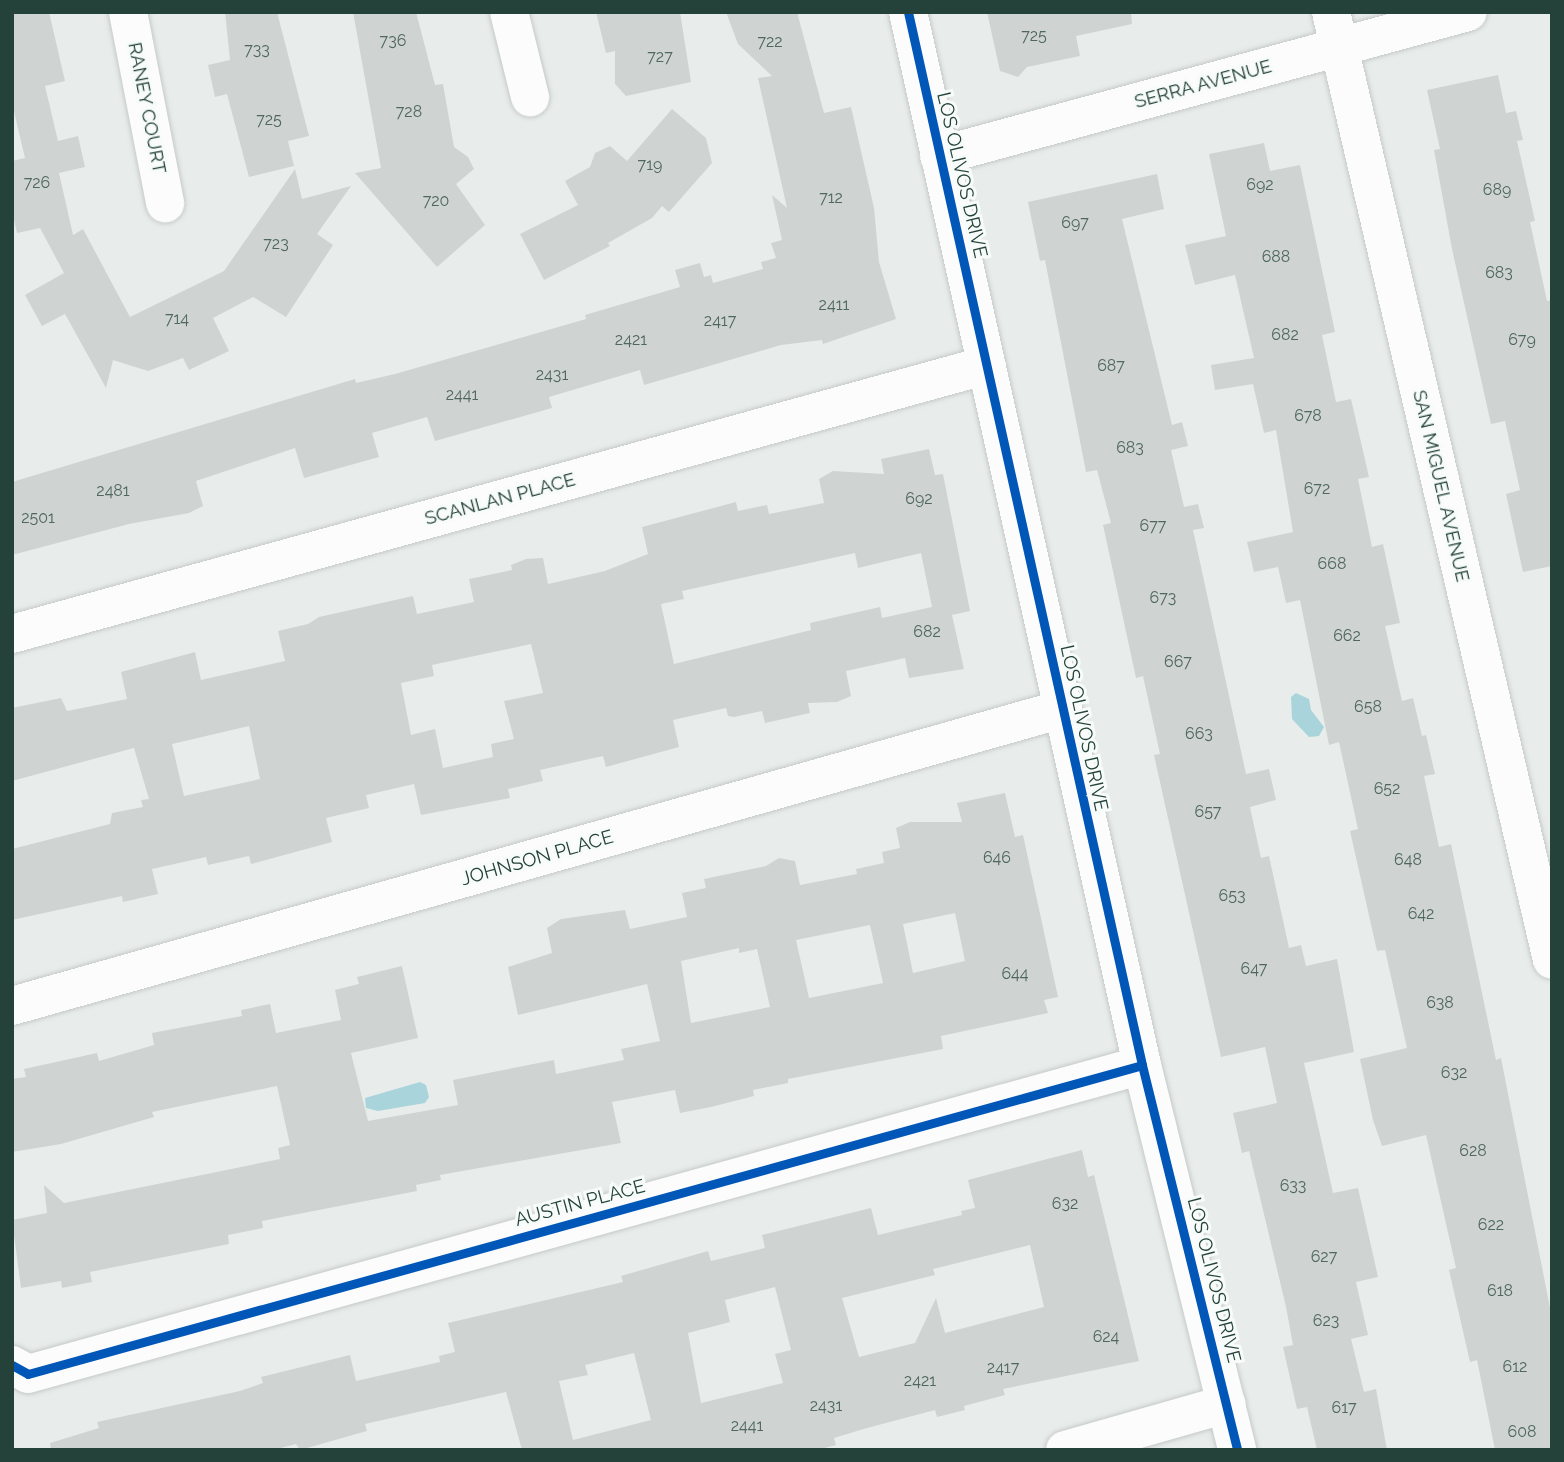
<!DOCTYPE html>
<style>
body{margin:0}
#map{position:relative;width:1564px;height:1462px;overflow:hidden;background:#e8edeb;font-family:Raleway,sans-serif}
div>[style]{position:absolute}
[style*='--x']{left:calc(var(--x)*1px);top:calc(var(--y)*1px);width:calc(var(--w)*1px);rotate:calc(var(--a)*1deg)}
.water>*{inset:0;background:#a9d4db}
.building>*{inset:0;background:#cfd4d2}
.roads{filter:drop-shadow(0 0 2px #c5cac8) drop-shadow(0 0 2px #c5cac8)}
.minor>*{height:38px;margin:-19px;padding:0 19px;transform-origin:19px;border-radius:19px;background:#fcfcfc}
.cycleway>*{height:9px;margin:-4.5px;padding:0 4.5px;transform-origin:4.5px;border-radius:4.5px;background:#0057b8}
span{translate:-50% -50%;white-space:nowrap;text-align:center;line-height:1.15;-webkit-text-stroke:6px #f7fbf9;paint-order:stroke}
.number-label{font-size:16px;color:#506761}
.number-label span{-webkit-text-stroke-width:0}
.street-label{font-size:19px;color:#24423a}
.frame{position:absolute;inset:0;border:14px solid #24423a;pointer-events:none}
</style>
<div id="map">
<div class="water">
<i style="clip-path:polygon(1296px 693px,1309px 699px,1311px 710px,1324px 727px,1319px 736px,1309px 737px,1292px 719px,1291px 697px)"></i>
<i style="clip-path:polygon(420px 1082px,426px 1085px,429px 1097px,425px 1103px,378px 1111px,366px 1108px,365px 1098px)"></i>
</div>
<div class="building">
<i style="clip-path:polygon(12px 12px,49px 12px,65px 81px,45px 86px,58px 141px,78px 136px,85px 167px,59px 173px,73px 235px,83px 229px,130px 317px,224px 271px,295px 169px,302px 199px,351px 186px,317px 234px,333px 245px,286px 317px,253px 297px,213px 318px,229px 351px,189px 370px,183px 358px,148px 371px,113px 360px,106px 388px,65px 314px,42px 326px,25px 295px,64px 273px,40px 228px,17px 233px,12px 211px,12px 161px,25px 158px,12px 103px)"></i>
<i style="clip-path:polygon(225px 12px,277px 12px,309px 136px,288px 141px,294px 166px,249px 177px,227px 94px,215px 97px,208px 65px,230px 60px)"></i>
<i style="clip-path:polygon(353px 12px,416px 12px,435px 85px,443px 84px,454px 147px,468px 157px,474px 169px,456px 184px,485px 225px,437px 267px,355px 173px,381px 168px)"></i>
<i style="clip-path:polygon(596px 12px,680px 12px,691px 82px,626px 96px,615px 84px,615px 51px,606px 53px)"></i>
<i style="clip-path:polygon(726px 12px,797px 12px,824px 113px,851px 107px,874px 208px,879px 262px,896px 319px,823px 344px,822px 340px,781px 345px,644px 385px,640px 370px,549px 397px,552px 408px,435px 441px,427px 417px,372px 433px,379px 457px,304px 478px,295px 448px,196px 481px,203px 506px,189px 513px,129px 524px,12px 555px,12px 482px,355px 379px,356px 383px,395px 374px,586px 319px,585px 315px,680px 287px,675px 270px,700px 263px,704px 277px,711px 275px,713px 283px,763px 269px,761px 262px,776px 258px,771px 243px,782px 240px,772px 195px,787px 208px,758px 78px,772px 76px,738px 44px)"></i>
<i style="clip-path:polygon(987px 12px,1131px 12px,1132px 24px,1076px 36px,1080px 56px,1027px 67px,1018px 77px,1000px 71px)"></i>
<i style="clip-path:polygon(1498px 75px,1506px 113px,1516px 111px,1523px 140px,1517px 141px,1535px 221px,1530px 222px,1547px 301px,1552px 300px,1552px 566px,1523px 572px,1506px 494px,1520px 490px,1505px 421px,1491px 424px,1452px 249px,1434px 150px,1440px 149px,1427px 90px)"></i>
<i style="clip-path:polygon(672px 109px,706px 138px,712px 163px,669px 212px,662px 206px,652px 218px,608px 243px,610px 246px,544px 280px,520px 234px,578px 205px,565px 181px,590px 167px,595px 153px,610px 146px,627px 161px)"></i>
<i style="clip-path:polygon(1264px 143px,1270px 171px,1300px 165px,1335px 332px,1322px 335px,1336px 402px,1351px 399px,1369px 477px,1358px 479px,1372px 547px,1383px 544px,1400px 623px,1385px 626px,1402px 701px,1413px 698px,1422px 736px,1426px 735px,1435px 774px,1424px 776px,1439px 847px,1451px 844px,1496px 1060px,1501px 1058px,1552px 1318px,1552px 1450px,1495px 1450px,1477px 1360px,1470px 1362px,1449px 1270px,1456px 1268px,1426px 1135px,1382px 1146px,1373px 1120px,1360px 1059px,1407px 1048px,1385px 950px,1377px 951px,1350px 831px,1358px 829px,1339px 742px,1329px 745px,1300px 600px,1286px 603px,1278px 567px,1254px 572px,1247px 542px,1293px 532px,1276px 430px,1264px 433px,1253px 384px,1215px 390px,1211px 365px,1254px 358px,1235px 275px,1195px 285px,1185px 245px,1226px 236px,1209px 154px)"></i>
<i style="clip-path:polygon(1157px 174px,1164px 209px,1122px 219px,1172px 425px,1182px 422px,1188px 446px,1171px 450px,1184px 507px,1198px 504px,1204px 528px,1193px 530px,1246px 774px,1269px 769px,1276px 800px,1250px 807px,1261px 858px,1269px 856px,1289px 948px,1301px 945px,1306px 966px,1337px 959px,1354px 1052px,1304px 1063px,1333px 1193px,1358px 1188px,1378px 1277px,1356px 1282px,1368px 1335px,1351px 1339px,1364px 1392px,1376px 1389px,1387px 1450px,1317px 1450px,1307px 1407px,1297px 1409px,1283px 1347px,1293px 1345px,1286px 1307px,1249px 1151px,1242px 1153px,1233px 1113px,1277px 1103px,1265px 1047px,1221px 1057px,1154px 755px,1160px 754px,1143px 676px,1136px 678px,1103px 525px,1111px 523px,1097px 470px,1086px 472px,1045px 260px,1040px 261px,1028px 202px)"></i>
<i style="clip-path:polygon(evenodd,929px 449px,935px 475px,943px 474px,970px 611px,952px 615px,964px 669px,909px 678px,905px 658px,846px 671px,851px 696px,837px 702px,808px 703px,810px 713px,765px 723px,762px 711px,734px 717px,728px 716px,726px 708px,673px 720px,679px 747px,606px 767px,603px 756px,540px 770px,543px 781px,508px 789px,510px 798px,421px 815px,414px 784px,366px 795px,369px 808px,326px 818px,332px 842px,251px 864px,249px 856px,208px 865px,206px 857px,152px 869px,158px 894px,123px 902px,122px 896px,12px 920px,12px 849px,110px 824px,112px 813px,143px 807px,141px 800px,149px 799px,134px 748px,12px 781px,12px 708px,61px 698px,67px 711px,127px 699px,121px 672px,195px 652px,201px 680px,285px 661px,278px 631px,308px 624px,319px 617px,413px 596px,417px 614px,474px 602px,469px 579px,512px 570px,511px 565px,526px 559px,543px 558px,548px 584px,605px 571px,648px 554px,642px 527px,736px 502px,738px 511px,767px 505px,769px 514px,824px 503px,819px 479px,833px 471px,884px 474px,881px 459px,929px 449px,855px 553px,858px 568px,921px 553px,932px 607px,882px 618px,880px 607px,810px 623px,811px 630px,674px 664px,661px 604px,684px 599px,682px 591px,855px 553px,929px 449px,531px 644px,543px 693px,504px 701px,514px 739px,491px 744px,493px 757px,443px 768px,435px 729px,411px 735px,401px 683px,434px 676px,432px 665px,531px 644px,929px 449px,249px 726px,260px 779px,184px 796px,172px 744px,249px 726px)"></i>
<i style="clip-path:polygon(evenodd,1005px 793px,1015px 837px,1023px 835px,1058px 997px,1044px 1000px,1048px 1013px,941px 1036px,943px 1049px,788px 1079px,788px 1083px,753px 1090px,754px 1096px,711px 1107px,680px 1113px,675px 1090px,612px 1102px,621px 1143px,440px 1175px,441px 1180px,416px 1185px,417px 1191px,262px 1221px,263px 1228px,228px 1235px,229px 1244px,90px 1272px,92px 1282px,62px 1288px,61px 1281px,21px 1288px,12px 1220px,47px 1213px,44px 1185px,64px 1203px,280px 1159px,278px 1148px,290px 1145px,277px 1086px,152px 1112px,154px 1117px,61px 1144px,12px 1152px,12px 1079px,26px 1077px,24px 1069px,97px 1053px,99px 1061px,154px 1045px,152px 1033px,242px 1016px,241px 1010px,270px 1004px,276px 1033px,341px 1020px,335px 990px,359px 984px,357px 977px,402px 966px,418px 1038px,351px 1053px,368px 1121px,458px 1105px,453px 1080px,554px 1060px,556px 1074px,624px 1060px,621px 1049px,660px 1041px,647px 984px,518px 1015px,508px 967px,552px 953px,547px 928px,561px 919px,625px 910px,630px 929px,687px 917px,682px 893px,706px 888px,704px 879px,766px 866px,779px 858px,795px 861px,800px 885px,857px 874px,856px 869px,884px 863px,882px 852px,900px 848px,896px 828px,910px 822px,962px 822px,957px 803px,1005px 793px,955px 913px,965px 961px,913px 973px,903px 924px,955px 913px,1005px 793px,870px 925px,883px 983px,809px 998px,796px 940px,870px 925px,1005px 793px,739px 948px,739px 953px,757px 949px,770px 1007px,691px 1023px,681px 961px,739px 948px)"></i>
<i style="clip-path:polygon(evenodd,1082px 1150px,1088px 1177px,1094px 1175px,1139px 1361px,1003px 1389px,1005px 1395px,964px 1406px,965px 1410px,937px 1417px,935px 1410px,867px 1428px,834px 1438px,836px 1445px,817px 1450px,522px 1450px,506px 1392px,365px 1424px,367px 1431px,300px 1450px,296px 1444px,273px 1450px,51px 1450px,50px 1443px,99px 1428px,97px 1422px,240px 1391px,263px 1383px,261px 1377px,350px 1355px,356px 1381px,440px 1362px,439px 1356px,455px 1352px,448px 1323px,623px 1282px,621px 1276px,708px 1251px,711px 1261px,765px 1248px,762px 1235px,871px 1208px,878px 1235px,962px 1215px,961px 1211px,975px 1208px,968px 1180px,1082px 1150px,1030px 1245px,1044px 1307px,945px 1333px,936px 1298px,915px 1343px,859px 1357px,842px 1298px,935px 1275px,933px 1269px,1030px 1245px,1082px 1150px,775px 1287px,791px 1350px,775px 1354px,783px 1383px,701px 1403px,688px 1333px,730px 1322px,725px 1300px,775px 1287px,1082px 1150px,634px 1353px,651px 1420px,573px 1440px,559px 1381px,588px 1375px,585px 1365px,634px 1353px)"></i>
</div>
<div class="roads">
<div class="minor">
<i style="--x:128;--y:12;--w:195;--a:79"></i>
<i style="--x:509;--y:12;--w:88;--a:76.1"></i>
<i style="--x:908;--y:12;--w:1079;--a:77.47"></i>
<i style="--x:1142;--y:1065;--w:397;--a:76.1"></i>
<i style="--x:1331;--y:12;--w:973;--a:76.88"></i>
<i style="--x:939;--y:156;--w:548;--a:-15.23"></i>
<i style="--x:12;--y:634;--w:1011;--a:-15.42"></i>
<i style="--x:12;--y:1006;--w:1091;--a:-15.79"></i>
<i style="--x:12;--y:1365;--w:18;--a:29"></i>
<i style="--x:28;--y:1374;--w:1156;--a:-15.5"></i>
<i style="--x:1065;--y:1450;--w:168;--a:-15.9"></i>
</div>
</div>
<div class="cycleway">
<i style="--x:908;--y:12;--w:1079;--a:77.47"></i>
<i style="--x:1142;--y:1065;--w:397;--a:76.1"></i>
<i style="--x:12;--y:1365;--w:18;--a:29"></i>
<i style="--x:28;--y:1374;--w:1156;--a:-15.5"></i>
</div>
<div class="number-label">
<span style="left:1034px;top:36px">725</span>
<span style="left:393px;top:41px">736</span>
<span style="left:770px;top:42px">722</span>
<span style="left:257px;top:50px">733</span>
<span style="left:660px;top:57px">727</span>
<span style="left:409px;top:112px">728</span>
<span style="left:269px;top:120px">725</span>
<span style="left:650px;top:165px">719</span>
<span style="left:37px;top:183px">726</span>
<span style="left:1260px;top:185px">692</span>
<span style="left:1497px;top:190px">689</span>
<span style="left:831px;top:198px">712</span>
<span style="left:436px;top:201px">720</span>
<span style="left:1075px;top:223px">697</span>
<span style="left:276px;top:244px">723</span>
<span style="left:1276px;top:257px">688</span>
<span style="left:1499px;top:273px">683</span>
<span style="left:834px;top:305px">2411</span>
<span style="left:177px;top:319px">714</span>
<span style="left:720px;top:321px">2417</span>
<span style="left:1285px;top:335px">682</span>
<span style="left:631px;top:340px">2421</span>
<span style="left:1522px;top:340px">679</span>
<span style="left:1111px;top:366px">687</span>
<span style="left:552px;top:375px">2431</span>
<span style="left:462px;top:395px">2441</span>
<span style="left:1308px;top:416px">678</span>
<span style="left:1130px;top:448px">683</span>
<span style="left:1317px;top:489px">672</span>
<span style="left:113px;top:491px">2481</span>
<span style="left:919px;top:499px">692</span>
<span style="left:38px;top:518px">2501</span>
<span style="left:1153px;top:526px">677</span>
<span style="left:1332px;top:564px">668</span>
<span style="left:1163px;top:598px">673</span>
<span style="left:927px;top:632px">682</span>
<span style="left:1347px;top:636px">662</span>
<span style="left:1178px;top:662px">667</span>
<span style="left:1368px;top:707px">658</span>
<span style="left:1199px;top:734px">663</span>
<span style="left:1387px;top:789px">652</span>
<span style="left:1208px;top:812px">657</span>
<span style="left:997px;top:858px">646</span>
<span style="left:1408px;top:860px">648</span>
<span style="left:1232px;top:896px">653</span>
<span style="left:1421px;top:914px">642</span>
<span style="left:1254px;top:969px">647</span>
<span style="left:1015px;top:974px">644</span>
<span style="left:1440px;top:1003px">638</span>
<span style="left:1454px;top:1073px">632</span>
<span style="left:1473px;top:1151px">628</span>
<span style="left:1293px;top:1186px">633</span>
<span style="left:1065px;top:1204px">632</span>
<span style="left:1491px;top:1225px">622</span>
<span style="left:1324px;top:1257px">627</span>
<span style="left:1500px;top:1291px">618</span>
<span style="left:1326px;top:1321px">623</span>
<span style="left:1106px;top:1337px">624</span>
<span style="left:1515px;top:1367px">612</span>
<span style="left:1003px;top:1368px">2417</span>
<span style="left:920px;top:1381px">2421</span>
<span style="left:826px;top:1406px">2431</span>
<span style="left:1344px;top:1408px">617</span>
<span style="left:747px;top:1426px">2441</span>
<span style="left:1522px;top:1432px">608</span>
</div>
<div class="street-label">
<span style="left:1203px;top:84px;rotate:-15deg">SERRA AVENUE</span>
<span style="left:147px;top:108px;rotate:79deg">RANEY COURT</span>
<span style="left:962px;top:175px;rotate:77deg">LOS OLIVOS DRIVE</span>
<span style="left:1441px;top:486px;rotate:77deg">SAN MIGUEL AVENUE</span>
<span style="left:500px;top:499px;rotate:-15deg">SCANLAN PLACE</span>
<span style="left:1084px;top:728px;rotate:78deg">LOS OLIVOS DRIVE</span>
<span style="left:537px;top:858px;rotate:-16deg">JOHNSON PLACE</span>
<span style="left:580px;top:1203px;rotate:-15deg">AUSTIN PLACE</span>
<span style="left:1214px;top:1280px;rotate:76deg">LOS OLIVOS DRIVE</span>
</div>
<div class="frame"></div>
</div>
